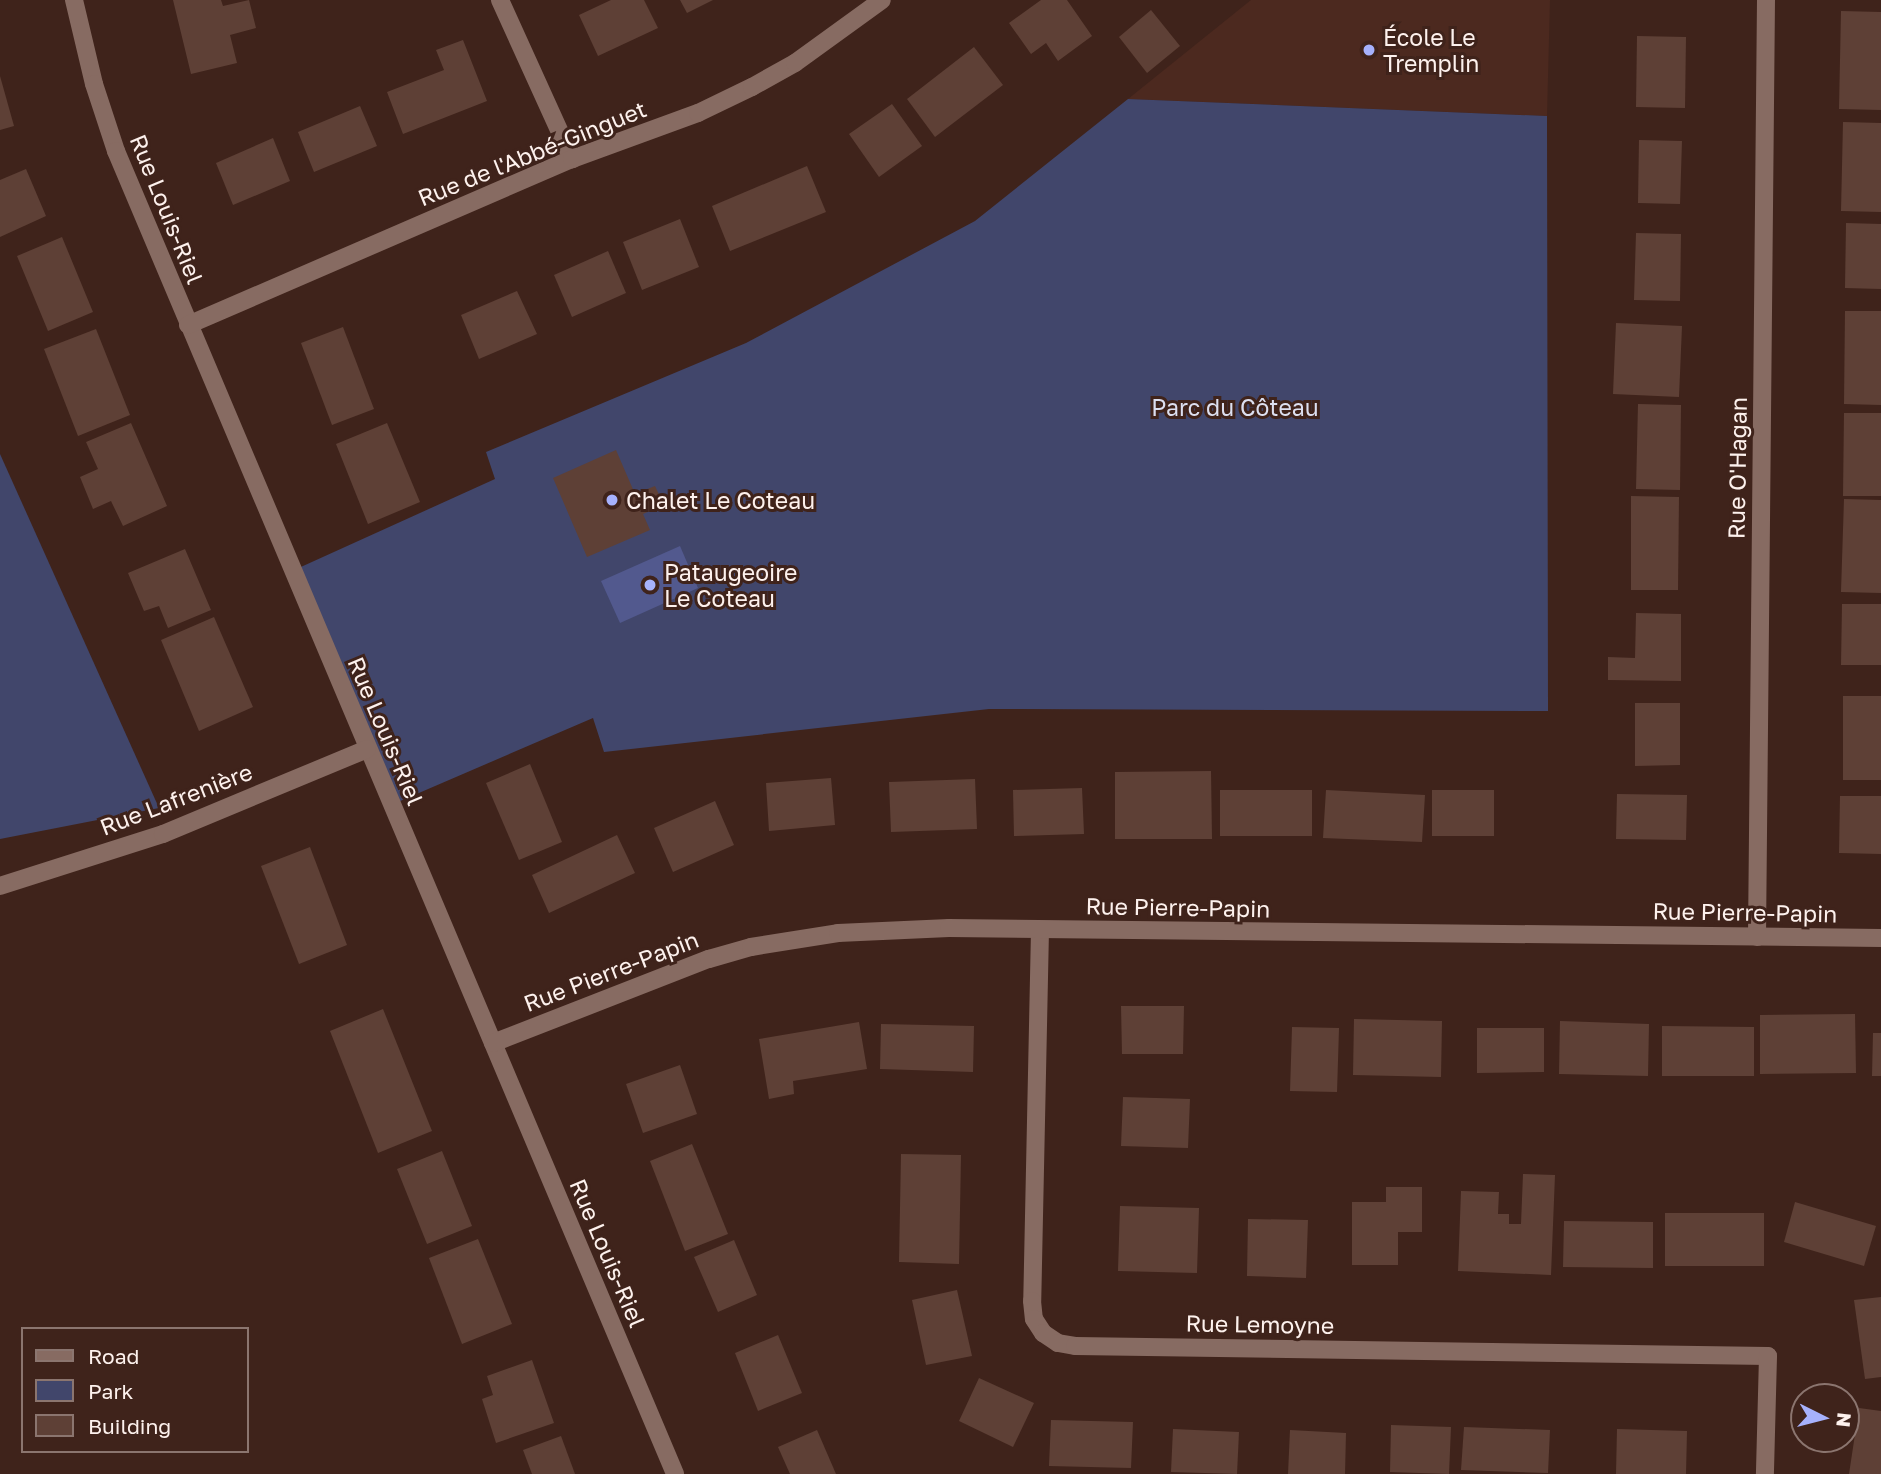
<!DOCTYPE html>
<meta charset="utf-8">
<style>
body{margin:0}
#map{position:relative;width:1881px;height:1474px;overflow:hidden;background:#3f231b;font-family:"Golos Text",sans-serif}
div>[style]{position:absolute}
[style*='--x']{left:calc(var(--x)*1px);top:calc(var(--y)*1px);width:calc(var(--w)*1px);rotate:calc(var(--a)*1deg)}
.built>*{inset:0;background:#4c291f}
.green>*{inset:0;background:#41466b}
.water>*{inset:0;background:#52598e}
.building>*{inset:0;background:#5e4036}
.minor>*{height:18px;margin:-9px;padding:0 9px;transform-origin:9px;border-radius:9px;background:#876b62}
.dots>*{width:19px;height:19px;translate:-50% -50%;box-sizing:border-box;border:4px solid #3f231b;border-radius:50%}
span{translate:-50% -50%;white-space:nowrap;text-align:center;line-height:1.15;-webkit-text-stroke:6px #3f231b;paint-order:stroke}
.poi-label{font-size:23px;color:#fdf1ed}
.left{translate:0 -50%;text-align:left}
.street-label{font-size:23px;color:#fdf1ed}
.park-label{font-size:23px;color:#dcdff0}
.legend{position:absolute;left:21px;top:1327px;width:228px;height:126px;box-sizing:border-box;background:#3f231b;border:2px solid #8b756f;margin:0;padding:9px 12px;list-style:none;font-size:21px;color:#fdf1ed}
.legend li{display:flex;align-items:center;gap:14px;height:35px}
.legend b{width:35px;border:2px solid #8b756f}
.north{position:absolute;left:1790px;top:1383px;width:70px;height:70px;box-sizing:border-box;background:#3f231b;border:2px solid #8b756f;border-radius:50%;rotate:96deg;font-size:19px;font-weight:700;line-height:28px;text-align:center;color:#fdf1ed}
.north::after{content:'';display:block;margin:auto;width:24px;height:32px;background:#a6b1fc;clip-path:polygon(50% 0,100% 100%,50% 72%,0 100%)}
</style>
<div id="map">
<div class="built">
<i style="clip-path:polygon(1251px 0,1550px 0,1547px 116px,1128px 99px)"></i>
</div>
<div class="green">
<i style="clip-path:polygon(1128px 99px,1547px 116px,1548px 711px,989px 709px,604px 752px,593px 718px,391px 805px,292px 571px,495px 479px,486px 452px,746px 343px,975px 221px)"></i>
<i style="clip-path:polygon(0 454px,159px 808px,0 839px)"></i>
</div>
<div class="water">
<i style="clip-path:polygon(680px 546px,698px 588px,620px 623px,601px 581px)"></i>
</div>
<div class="building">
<i style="clip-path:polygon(173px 0,221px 0,223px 6px,249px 0,256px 28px,230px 35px,237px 63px,191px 74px)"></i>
<i style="clip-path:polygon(611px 0,644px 0,658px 28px,598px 56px,579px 15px)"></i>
<i style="clip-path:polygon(680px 0,713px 0,687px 13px)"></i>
<i style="clip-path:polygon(1041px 0,1067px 0,1092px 36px,1058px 61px,1046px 43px,1031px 54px,1009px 23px)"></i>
<i style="clip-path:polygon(1151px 10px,1180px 46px,1147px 73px,1119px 37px)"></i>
<i style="clip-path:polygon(1841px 11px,1881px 12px,1881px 110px,1839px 109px)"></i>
<i style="clip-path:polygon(1637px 36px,1686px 37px,1685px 108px,1636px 107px)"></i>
<i style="clip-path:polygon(463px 40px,487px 101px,403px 134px,387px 92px,444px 70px,436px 50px)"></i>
<i style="clip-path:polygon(974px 47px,1003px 85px,935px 137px,907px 99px)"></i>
<i style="clip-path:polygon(0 76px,14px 126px,0 130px)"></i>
<i style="clip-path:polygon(892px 104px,922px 146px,879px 177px,849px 134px)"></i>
<i style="clip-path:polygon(360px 106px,377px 146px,314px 172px,298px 132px)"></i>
<i style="clip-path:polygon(1843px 122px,1881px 123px,1881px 212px,1841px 211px)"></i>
<i style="clip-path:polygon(273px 138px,290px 181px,233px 205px,216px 163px)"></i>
<i style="clip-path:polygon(1639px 140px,1682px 141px,1680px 204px,1638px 203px)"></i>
<i style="clip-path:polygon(807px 166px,826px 212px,730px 251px,712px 206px)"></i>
<i style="clip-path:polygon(26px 169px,46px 216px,0 237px,0 180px)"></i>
<i style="clip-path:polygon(680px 219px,699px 267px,642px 290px,623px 242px)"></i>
<i style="clip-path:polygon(1846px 223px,1881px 224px,1881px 289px,1845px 288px)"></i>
<i style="clip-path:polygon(1636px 233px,1681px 234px,1680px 301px,1634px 300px)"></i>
<i style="clip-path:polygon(62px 237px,93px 312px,48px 331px,17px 256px)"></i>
<i style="clip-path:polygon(608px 251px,626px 293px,572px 317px,554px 275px)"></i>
<i style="clip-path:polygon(517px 291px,537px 334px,479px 359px,461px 315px)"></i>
<i style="clip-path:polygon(1845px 311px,1881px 311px,1881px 405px,1844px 404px)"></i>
<i style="clip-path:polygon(1616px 323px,1682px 326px,1679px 397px,1613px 394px)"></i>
<i style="clip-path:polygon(343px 327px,374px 409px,332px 425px,301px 343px)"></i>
<i style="clip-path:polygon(96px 329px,130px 415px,78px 436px,44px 349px)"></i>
<i style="clip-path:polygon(1638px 404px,1681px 405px,1680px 490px,1636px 489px)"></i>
<i style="clip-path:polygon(1844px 413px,1881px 413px,1881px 496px,1843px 496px)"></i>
<i style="clip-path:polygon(131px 423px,167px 506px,123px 526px,111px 501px,93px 509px,80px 477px,98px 469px,86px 442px)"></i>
<i style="clip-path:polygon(387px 423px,420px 502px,368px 524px,336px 444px)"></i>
<i style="clip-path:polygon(616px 450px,635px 494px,655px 486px,664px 505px,643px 514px,650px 530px,587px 557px,553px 478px)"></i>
<i style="clip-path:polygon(1631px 496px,1679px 497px,1678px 590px,1631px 590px)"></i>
<i style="clip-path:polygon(1844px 499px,1881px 500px,1881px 593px,1841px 592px)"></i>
<i style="clip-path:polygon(185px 549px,211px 610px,168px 628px,159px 606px,144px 611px,128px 573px)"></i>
<i style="clip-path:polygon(1842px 604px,1881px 604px,1881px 665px,1841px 665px)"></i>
<i style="clip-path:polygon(1636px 613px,1681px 614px,1681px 681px,1608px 680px,1608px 657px,1635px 658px)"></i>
<i style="clip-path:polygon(214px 617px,253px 707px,199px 731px,161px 640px)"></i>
<i style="clip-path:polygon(1843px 696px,1881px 696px,1881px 780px,1843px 780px)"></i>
<i style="clip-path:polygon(1635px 703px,1680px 703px,1680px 765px,1635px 766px)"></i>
<i style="clip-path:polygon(530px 764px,562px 842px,519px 860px,486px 783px)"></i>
<i style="clip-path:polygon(1211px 771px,1212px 839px,1115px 839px,1115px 772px)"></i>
<i style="clip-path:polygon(831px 778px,835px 825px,769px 831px,766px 783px)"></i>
<i style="clip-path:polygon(975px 779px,977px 829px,891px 832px,889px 782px)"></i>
<i style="clip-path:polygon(1082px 788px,1084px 834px,1014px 836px,1013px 790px)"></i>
<i style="clip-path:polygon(1220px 790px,1312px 790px,1312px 836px,1220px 836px)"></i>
<i style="clip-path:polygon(1326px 790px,1425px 795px,1422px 842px,1323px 838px)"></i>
<i style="clip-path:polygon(1432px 790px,1494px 790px,1494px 836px,1432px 836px)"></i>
<i style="clip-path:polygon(1617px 794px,1687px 795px,1686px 840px,1616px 839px)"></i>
<i style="clip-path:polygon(1840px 796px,1881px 796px,1881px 854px,1839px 853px)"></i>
<i style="clip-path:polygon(715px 801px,734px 845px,673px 872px,654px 828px)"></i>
<i style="clip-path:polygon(617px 835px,635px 873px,549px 913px,532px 875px)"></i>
<i style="clip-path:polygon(310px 847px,347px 945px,299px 964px,261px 866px)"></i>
<i style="clip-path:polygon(1121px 1006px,1184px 1006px,1183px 1054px,1122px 1054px)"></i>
<i style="clip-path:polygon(383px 1009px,432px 1131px,378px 1153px,330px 1031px)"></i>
<i style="clip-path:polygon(1855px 1014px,1856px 1073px,1760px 1074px,1760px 1015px)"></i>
<i style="clip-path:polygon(1354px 1019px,1442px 1021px,1441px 1077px,1353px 1075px)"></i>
<i style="clip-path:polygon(1560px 1021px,1649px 1024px,1648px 1076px,1559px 1074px)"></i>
<i style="clip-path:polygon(859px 1022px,867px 1069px,793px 1081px,794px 1094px,769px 1099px,759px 1039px)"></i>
<i style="clip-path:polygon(881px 1024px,974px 1026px,973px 1072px,880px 1069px)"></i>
<i style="clip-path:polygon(1662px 1026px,1754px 1027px,1754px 1076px,1662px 1076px)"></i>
<i style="clip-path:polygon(1292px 1027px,1339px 1028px,1337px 1092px,1290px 1091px)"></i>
<i style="clip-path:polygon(1477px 1028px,1544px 1028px,1544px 1072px,1477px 1073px)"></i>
<i style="clip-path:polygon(1873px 1033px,1881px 1033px,1881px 1076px,1872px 1076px)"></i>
<i style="clip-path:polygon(680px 1065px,697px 1114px,643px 1133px,626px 1084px)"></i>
<i style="clip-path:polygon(1123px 1097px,1190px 1099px,1188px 1148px,1121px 1146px)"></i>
<i style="clip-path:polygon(692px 1144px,728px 1234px,685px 1251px,650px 1161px)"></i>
<i style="clip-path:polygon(442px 1151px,472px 1226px,427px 1244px,397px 1169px)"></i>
<i style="clip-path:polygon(901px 1154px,961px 1155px,959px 1264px,899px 1262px)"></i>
<i style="clip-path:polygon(1523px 1174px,1555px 1175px,1551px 1275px,1458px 1271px,1461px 1191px,1499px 1192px,1498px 1214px,1509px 1214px,1509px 1224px,1521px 1224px)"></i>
<i style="clip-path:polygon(1386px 1187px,1422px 1187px,1422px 1232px,1398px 1232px,1398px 1265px,1352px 1265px,1352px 1202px,1386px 1202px)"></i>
<i style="clip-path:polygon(1795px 1202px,1876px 1226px,1864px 1266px,1784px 1242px)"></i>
<i style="clip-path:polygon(1120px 1206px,1199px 1208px,1197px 1273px,1118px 1271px)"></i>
<i style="clip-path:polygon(1665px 1213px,1764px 1213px,1764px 1266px,1665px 1266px)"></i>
<i style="clip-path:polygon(1248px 1219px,1308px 1220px,1306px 1278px,1247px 1276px)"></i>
<i style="clip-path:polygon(1564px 1221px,1653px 1222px,1653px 1268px,1563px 1267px)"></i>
<i style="clip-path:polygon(478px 1239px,512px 1324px,462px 1344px,429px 1258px)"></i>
<i style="clip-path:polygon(734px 1240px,757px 1295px,718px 1312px,694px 1257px)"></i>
<i style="clip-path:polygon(957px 1290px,972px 1356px,926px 1365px,912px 1300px)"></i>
<i style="clip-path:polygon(1881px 1297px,1881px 1377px,1865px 1379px,1854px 1300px)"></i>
<i style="clip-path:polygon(778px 1335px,802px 1393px,758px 1411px,735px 1353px)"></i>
<i style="clip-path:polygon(532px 1360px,554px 1423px,496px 1443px,482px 1399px,493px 1395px,487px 1376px)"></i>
<i style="clip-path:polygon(979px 1378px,1034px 1403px,1013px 1447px,959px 1421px)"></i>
<i style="clip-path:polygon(1859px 1408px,1881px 1411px,1881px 1474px,1849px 1474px)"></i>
<i style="clip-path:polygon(1051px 1420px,1133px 1422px,1131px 1468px,1049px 1466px)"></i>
<i style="clip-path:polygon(1391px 1425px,1451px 1427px,1449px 1474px,1390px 1472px)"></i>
<i style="clip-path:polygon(1464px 1427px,1550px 1430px,1548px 1473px,1461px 1470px)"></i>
<i style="clip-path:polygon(1173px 1429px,1239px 1432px,1237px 1474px,1171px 1472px)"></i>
<i style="clip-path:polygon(1617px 1429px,1687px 1431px,1686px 1474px,1616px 1474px)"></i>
<i style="clip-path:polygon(817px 1430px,836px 1474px,790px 1474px,778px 1447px)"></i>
<i style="clip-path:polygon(1290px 1430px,1346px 1433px,1345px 1474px,1288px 1474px)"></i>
<i style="clip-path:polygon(561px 1436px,575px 1474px,532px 1474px,523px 1450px)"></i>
</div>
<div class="minor">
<i style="--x:74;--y:0;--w:86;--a:76.6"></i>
<i style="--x:94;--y:84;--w:71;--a:71.8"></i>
<i style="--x:116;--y:151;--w:1436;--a:67.09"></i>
<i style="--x:500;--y:0;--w:175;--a:65.6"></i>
<i style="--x:188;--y:325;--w:418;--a:-23.4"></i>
<i style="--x:572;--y:159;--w:134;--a:-20.1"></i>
<i style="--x:698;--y:113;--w:60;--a:-25.7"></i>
<i style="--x:752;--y:87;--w:49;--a:-29.2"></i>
<i style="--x:795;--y:63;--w:107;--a:-35.9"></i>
<i style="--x:0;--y:886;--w:171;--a:-17.7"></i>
<i style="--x:163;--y:834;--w:221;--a:-22.6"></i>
<i style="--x:1040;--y:930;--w:371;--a:91.2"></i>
<i style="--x:1032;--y:1301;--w:18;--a:84"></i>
<i style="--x:1034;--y:1319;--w:17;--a:57"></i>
<i style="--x:1043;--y:1333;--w:18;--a:34"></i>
<i style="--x:1058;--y:1343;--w:17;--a:10"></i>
<i style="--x:1075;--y:1346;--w:693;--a:0.83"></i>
<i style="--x:1768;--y:1356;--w:118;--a:91.5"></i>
<i style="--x:1757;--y:937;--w:937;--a:-89.45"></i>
<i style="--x:493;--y:1043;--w:232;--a:-21.3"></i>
<i style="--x:709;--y:959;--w:44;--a:-15.9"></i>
<i style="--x:751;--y:947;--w:88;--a:-9.1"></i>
<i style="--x:838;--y:933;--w:111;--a:-2.6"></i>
<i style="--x:949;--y:928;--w:932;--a:0.61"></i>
</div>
<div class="dots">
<i style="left:1369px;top:50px;background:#a6b1fc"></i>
<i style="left:612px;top:500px;background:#a6b1fc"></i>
<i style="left:650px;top:585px;background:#a6b1fc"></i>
</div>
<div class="poi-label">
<span class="left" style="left:1383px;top:50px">École Le<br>Tremplin</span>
<span class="left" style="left:626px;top:500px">Chalet Le Coteau</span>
<span class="left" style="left:664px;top:585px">Pataugeoire<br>Le Coteau</span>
</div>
<div class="street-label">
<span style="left:532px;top:153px;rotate:-22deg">Rue de l'Abbé-Ginguet</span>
<span style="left:167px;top:209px;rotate:68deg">Rue Louis-Riel</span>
<span style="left:1737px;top:468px;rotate:-89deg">Rue O'Hagan</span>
<span style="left:386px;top:731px;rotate:67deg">Rue Louis-Riel</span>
<span style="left:176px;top:799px;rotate:-21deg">Rue Lafrenière</span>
<span style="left:1178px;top:907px;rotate:1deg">Rue Pierre-Papin</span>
<span style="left:1745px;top:912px;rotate:1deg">Rue Pierre-Papin</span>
<span style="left:611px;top:971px;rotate:-21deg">Rue Pierre-Papin</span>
<span style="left:608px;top:1253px;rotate:67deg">Rue Louis-Riel</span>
<span style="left:1260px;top:1324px;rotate:1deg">Rue Lemoyne</span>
</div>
<div class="park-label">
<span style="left:1235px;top:407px">Parc du Côteau</span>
</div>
<ul class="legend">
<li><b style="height:9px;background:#876b62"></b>Road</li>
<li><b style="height:19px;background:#41466b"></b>Park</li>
<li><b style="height:19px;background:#5e4036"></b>Building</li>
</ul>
<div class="north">N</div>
</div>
